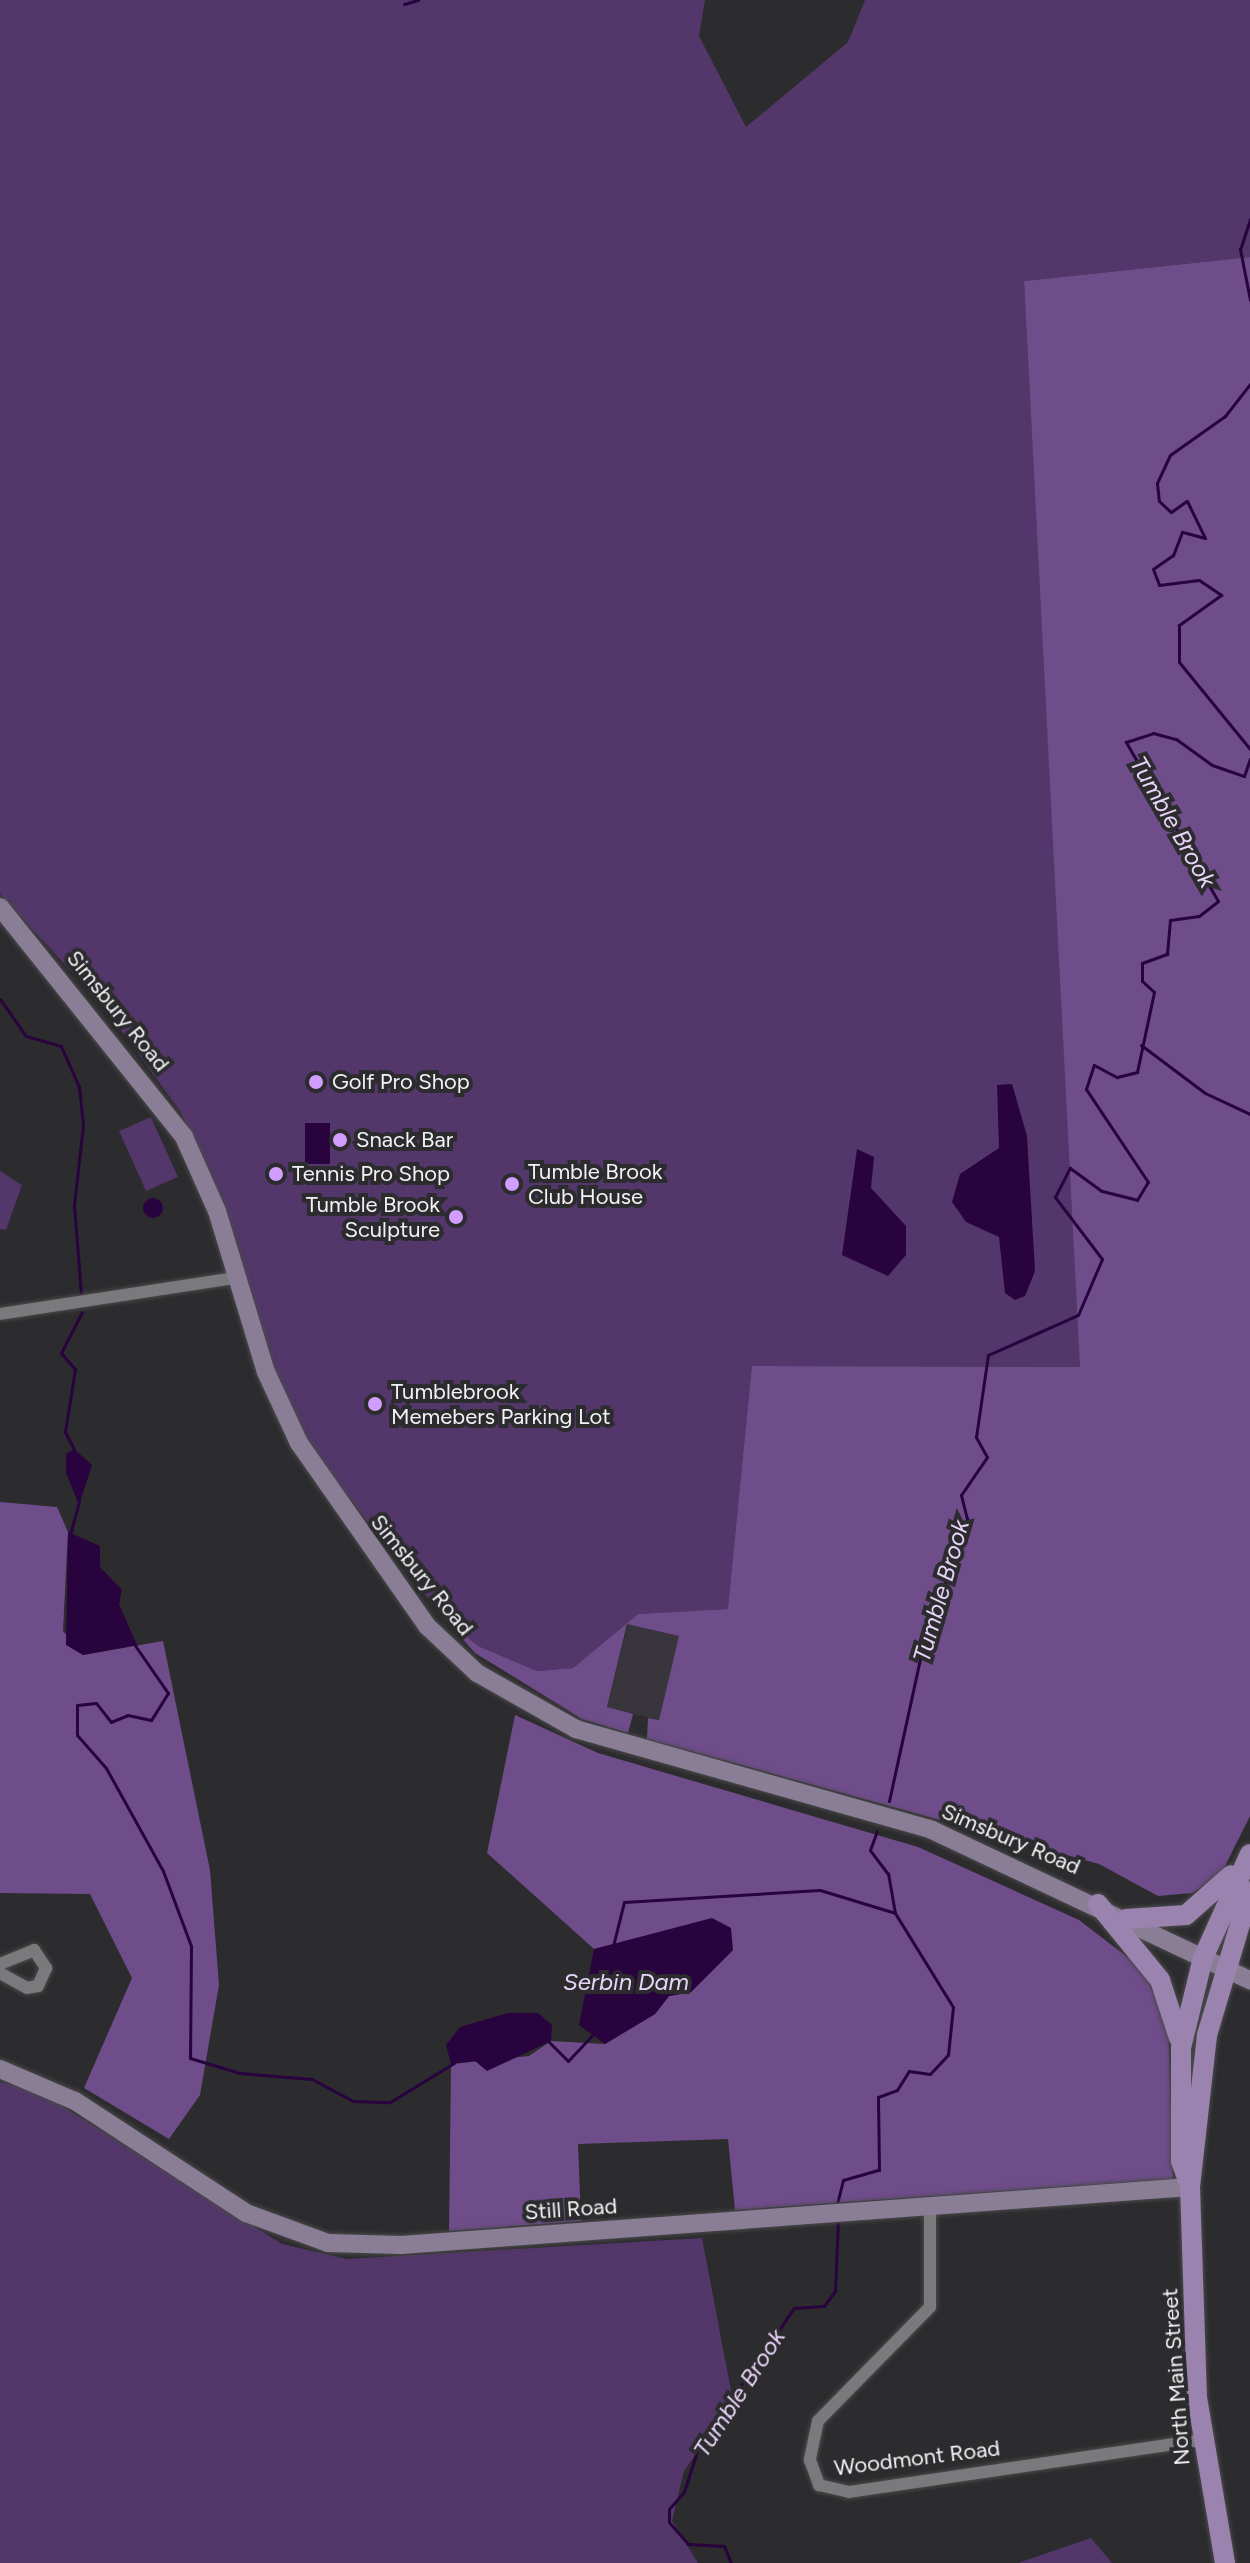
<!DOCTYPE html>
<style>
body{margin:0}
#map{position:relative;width:1250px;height:2563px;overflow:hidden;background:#2c2b2d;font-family:Figtree,sans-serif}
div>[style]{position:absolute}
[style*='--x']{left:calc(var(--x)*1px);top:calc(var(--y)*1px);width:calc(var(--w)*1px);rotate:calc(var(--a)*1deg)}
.built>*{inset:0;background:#39353c}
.green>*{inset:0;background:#53366a}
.forest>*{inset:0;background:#6f4d8b}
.water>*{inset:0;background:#28033e}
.round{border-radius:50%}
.stream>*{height:3px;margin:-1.5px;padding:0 1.5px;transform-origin:1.5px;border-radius:1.5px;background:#28033e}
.roads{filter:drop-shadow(0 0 2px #4a494b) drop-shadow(0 0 2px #4a494b)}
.street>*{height:12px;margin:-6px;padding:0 6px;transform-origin:6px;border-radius:6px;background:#7a797c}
.secondary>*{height:18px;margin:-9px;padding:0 9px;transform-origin:9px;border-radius:9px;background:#8a7e96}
.primary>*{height:20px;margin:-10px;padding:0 10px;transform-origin:10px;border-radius:10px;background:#9a84af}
.dots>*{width:22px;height:22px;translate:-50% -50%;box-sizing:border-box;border:4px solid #2c2b2d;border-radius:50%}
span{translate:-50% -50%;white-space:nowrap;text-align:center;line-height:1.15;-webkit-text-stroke:8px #2c2b2d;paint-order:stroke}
.street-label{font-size:22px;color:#f3f2f4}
.poi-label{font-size:22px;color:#f3f2f4}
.left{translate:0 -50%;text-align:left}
.right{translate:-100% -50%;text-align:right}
.water-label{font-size:24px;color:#e7d4f9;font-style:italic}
</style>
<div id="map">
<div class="built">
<i style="clip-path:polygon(628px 1624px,680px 1636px,659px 1720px,607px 1708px)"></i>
</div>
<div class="green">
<i style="clip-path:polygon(0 0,705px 0,699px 36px,746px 127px,848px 42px,865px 0,1250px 0,1250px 257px,1024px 281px,1081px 1367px,753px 1366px,729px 1609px,638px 1614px,573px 1668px,537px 1671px,478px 1646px,441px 1615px,314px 1453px,282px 1393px,220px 1196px,180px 1111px,103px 1006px,0 894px)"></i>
<i style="clip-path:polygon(151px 1117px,178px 1177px,146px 1191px,119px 1131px)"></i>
<i style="clip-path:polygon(0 1171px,22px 1185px,6px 1230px,0 1229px)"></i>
<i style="clip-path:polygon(0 2082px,38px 2091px,282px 2244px,347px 2259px,702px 2238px,733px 2401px,684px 2471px,672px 2521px,698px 2563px,0 2563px)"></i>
<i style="clip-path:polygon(1091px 2538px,1112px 2563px,1018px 2563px)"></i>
</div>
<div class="forest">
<i style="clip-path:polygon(1250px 257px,1250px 1816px,1220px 1876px,1192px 1893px,1158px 1896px,1099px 1864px,647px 1739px,648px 1718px,659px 1720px,679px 1636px,627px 1624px,607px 1707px,633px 1714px,628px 1733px,582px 1719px,475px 1653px,441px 1615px,478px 1646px,537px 1671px,573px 1668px,638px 1614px,728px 1609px,752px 1366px,1080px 1367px,1024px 281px)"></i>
<i style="clip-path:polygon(0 1502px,57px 1507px,68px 1532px,63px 1631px,83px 1655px,163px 1641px,210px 1870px,219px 1985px,200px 2095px,169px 2139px,84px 2088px,132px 1978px,90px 1894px,0 1893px)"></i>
<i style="clip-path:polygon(515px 1715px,598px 1753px,918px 1847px,1079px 1920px,1143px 1969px,1168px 2023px,1173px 2179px,735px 2210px,728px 2139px,578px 2144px,581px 2221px,449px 2231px,451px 2064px,529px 2056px,551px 2041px,605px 2044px,655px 2014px,669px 1996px,691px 1992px,733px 1950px,638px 1938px,594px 1949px,487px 1853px)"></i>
</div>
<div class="water">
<i style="clip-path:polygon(1012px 1084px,1027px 1136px,1035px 1271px,1025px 1296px,1015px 1300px,1005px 1293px,999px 1237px,966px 1222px,952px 1202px,960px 1174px,999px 1148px,997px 1085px)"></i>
<i style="clip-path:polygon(305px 1123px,330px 1123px,330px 1164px,305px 1164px)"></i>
<i style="clip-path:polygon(857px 1149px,874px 1157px,871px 1188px,906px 1226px,906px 1255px,888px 1276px,842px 1255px)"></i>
<i class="round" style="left:143px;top:1198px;width:20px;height:20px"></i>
<i style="clip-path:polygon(74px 1449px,92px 1465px,79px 1505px,66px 1473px,66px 1454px)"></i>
<i style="clip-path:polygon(68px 1532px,100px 1546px,100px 1567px,122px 1590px,119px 1604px,137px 1645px,83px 1655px,66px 1645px)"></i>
<i style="clip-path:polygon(712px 1918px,731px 1928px,733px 1950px,691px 1992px,669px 1996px,655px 2014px,605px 2044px,579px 2025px,594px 1949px)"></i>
<i style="clip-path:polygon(508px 2013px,538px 2013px,552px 2025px,551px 2041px,487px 2071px,475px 2061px,451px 2064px,446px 2045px,460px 2027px)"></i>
</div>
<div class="stream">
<i style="--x:404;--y:4;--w:15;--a:-16"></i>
<i style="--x:1250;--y:219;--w:32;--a:108"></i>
<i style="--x:1240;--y:249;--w:52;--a:78.9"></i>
<i style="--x:1250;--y:384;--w:41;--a:128"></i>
<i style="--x:1225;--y:416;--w:67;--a:144.7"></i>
<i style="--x:1170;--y:455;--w:31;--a:115"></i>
<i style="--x:1157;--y:483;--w:18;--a:84"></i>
<i style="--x:1159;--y:501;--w:16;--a:43"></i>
<i style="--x:1171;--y:512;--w:19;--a:-35"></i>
<i style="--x:1187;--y:501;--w:41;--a:64.1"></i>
<i style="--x:1205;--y:538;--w:24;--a:-165"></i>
<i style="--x:1182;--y:532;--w:25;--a:111"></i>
<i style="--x:1173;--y:555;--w:24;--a:145"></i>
<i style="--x:1153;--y:569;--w:17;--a:69"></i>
<i style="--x:1159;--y:585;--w:40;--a:-7.1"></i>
<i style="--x:1199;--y:580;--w:27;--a:34"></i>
<i style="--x:1221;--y:595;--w:52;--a:144.5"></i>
<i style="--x:1179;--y:625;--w:37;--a:90"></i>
<i style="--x:1179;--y:662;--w:112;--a:50.8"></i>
<i style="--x:0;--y:999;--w:45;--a:54.9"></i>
<i style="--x:26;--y:1036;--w:36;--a:16"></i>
<i style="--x:61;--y:1046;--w:45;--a:66.3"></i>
<i style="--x:79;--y:1087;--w:38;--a:84"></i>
<i style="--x:83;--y:1125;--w:81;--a:96.4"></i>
<i style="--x:74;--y:1205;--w:88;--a:85.5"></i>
<i style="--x:1141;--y:1045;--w:80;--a:36.9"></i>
<i style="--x:1205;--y:1093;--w:50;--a:25"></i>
<i style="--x:74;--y:1449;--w:19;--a:-118"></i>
<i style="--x:65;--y:1432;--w:64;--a:-81"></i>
<i style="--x:75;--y:1369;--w:21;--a:-131"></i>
<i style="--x:61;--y:1353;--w:46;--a:-62.9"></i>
<i style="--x:70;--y:1535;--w:35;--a:-75"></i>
<i style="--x:134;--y:1644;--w:60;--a:55.2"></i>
<i style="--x:168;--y:1693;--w:32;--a:122"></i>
<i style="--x:151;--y:1720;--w:24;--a:-168"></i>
<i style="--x:128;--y:1715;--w:18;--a:158"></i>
<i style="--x:111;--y:1722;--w:24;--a:-128"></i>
<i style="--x:96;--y:1703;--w:19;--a:174"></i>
<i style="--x:77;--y:1705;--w:30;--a:90"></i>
<i style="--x:77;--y:1735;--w:44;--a:48.7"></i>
<i style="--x:106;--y:1768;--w:118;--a:61"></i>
<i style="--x:163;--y:1871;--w:80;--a:69.5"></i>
<i style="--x:191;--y:1946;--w:112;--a:90.5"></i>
<i style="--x:190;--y:2058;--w:52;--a:16.7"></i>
<i style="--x:240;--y:2073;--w:72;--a:4.8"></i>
<i style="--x:312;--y:2079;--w:47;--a:28.2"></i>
<i style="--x:353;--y:2101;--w:37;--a:2"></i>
<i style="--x:390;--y:2102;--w:75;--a:-31.4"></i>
<i style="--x:889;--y:1801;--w:155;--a:-77.7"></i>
<i style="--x:922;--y:1650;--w:139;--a:-71"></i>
<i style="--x:967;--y:1519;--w:25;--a:-104"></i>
<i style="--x:961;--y:1495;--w:46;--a:-55.6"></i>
<i style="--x:987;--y:1457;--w:23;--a:-119"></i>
<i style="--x:976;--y:1437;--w:83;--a:-81.7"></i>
<i style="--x:988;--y:1355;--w:98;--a:-24"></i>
<i style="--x:1078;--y:1315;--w:61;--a:-66.8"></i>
<i style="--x:1102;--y:1259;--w:78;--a:-127.2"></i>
<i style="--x:1055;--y:1197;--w:33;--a:-63"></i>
<i style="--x:1070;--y:1168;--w:39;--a:36"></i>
<i style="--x:1102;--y:1191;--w:36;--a:14"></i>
<i style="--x:1137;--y:1200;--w:21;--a:-59"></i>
<i style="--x:1148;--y:1182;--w:112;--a:-123.7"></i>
<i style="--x:1086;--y:1089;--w:25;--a:-72"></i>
<i style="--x:1094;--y:1065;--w:26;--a:28"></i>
<i style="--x:1117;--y:1077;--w:21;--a:-14"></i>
<i style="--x:1137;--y:1072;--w:82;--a:-78"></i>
<i style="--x:1154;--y:992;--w:16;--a:-137"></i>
<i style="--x:1142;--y:981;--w:18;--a:-90"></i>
<i style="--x:1142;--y:963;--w:27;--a:-20"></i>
<i style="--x:1167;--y:954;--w:34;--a:-85"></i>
<i style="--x:1170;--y:920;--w:29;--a:-8"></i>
<i style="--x:1199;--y:916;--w:24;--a:-38"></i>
<i style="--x:1218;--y:901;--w:184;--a:-120.1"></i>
<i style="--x:1126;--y:742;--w:28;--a:-18"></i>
<i style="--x:1153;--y:733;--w:24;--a:15"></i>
<i style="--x:1176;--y:739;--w:44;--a:35.8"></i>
<i style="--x:1212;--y:765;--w:34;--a:19"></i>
<i style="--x:1244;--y:776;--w:18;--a:-71"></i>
<i style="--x:613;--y:1946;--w:45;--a:-76"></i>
<i style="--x:624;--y:1902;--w:196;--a:-3.5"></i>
<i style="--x:820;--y:1890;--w:78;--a:17"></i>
<i style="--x:548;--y:2041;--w:28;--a:45"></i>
<i style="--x:568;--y:2061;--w:35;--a:-47"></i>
<i style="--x:837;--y:2204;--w:25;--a:-76"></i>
<i style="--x:843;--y:2180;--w:37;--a:-16"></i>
<i style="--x:879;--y:2170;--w:73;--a:-90.8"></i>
<i style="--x:878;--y:2097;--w:20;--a:-20"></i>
<i style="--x:897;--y:2090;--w:22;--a:-58"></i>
<i style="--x:909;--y:2071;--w:21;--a:8"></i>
<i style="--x:930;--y:2074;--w:26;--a:-47"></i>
<i style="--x:948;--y:2055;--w:48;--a:-84.1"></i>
<i style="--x:953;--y:2007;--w:110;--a:-121.7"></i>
<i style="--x:895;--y:1913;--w:40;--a:-100"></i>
<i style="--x:888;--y:1874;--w:30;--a:-127"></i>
<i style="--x:870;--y:1850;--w:20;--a:-70"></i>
<i style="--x:731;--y:2563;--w:18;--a:-112"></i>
<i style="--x:724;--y:2546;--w:36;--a:-177"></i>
<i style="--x:688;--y:2544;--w:29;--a:-131"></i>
<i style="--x:669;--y:2522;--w:13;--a:-90"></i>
<i style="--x:669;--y:2509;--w:23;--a:-49"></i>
<i style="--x:684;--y:2492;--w:46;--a:-72.3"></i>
<i style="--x:698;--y:2448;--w:170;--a:-55.6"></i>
<i style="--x:794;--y:2308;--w:30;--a:-4"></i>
<i style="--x:824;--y:2306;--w:19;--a:-54"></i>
<i style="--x:835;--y:2291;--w:71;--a:-87.6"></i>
</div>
<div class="roads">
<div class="street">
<i style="--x:0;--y:1314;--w:239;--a:-8.7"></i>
<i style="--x:0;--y:1964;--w:37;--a:-22"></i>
<i style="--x:34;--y:1950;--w:22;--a:56"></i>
<i style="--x:46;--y:1968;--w:20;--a:114"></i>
<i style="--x:38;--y:1986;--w:11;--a:170"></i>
<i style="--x:27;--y:1988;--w:31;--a:-151"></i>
<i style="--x:930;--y:2209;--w:98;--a:90"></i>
<i style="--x:930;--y:2307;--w:160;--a:134.5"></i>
<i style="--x:818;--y:2421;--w:40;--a:102"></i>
<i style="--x:810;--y:2460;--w:27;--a:70"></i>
<i style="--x:819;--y:2485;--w:31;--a:13"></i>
<i style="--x:849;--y:2492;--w:357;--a:-8.4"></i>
</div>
<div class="secondary">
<i style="--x:0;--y:907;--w:295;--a:51.3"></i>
<i style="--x:184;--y:1137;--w:81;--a:66"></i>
<i style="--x:217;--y:1211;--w:168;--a:73.1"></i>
<i style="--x:266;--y:1372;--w:78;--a:65.1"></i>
<i style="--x:299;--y:1443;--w:223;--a:55"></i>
<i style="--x:427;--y:1626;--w:69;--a:43.2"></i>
<i style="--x:477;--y:1673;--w:114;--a:29.5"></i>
<i style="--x:576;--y:1729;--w:370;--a:15.8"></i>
<i style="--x:932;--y:1830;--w:352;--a:25.3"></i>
<i style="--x:0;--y:2069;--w:82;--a:23.1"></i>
<i style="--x:75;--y:2101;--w:204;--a:33.2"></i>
<i style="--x:246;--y:2213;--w:87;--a:20.1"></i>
<i style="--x:328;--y:2243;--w:73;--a:1.6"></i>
<i style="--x:401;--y:2245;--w:791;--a:-4.2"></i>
</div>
<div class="primary">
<i style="--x:1098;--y:1904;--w:98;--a:50.8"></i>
<i style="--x:1160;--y:1980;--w:61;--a:71.9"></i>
<i style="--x:1126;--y:1919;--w:60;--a:-3.8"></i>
<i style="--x:1186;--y:1915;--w:60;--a:-41.6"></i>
<i style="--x:1189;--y:2183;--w:23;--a:-110"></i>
<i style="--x:1181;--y:2161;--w:113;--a:-90"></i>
<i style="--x:1181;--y:2048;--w:93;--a:-76.3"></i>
<i style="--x:1203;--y:1958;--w:114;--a:-65.7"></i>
<i style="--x:1225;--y:2563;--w:167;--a:-99.6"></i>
<i style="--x:1197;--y:2398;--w:211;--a:-91.9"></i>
<i style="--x:1190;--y:2187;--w:153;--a:-83.6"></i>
<i style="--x:1207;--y:2035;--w:150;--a:-73.4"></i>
</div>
</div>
<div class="dots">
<i style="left:316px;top:1082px;background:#d19dfe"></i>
<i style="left:340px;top:1140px;background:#d19dfe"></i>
<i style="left:276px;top:1174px;background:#d19dfe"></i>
<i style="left:512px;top:1184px;background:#d19dfe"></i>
<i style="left:456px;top:1217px;background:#d19dfe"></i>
<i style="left:375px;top:1404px;background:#d19dfe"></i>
</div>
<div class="street-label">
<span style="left:118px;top:1011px;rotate:51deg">Simsbury Road</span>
<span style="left:422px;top:1575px;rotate:51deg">Simsbury Road</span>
<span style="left:1011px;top:1839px;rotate:23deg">Simsbury Road</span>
<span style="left:571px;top:2209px;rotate:-4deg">Still Road</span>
<span style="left:1176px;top:2377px;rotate:-94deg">North Main Street</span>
<span style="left:917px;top:2458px;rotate:-7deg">Woodmont Road</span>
</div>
<div class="poi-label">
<span class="left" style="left:332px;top:1082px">Golf Pro Shop</span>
<span class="left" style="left:356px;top:1140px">Snack Bar</span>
<span class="left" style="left:528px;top:1184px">Tumble Brook<br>Club House</span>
<span class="left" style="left:292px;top:1174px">Tennis Pro Shop</span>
<span class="right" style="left:440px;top:1217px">Tumble Brook<br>Sculpture</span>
<span class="left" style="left:391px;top:1404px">Tumblebrook<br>Memebers Parking Lot</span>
</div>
<div class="water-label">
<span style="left:1173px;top:822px;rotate:60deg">Tumble Brook</span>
<span style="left:941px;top:1591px;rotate:-74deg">Tumble Brook</span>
<span style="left:626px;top:1982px">Serbin Dam</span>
<span style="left:739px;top:2393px;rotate:-57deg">Tumble Brook</span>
</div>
</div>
